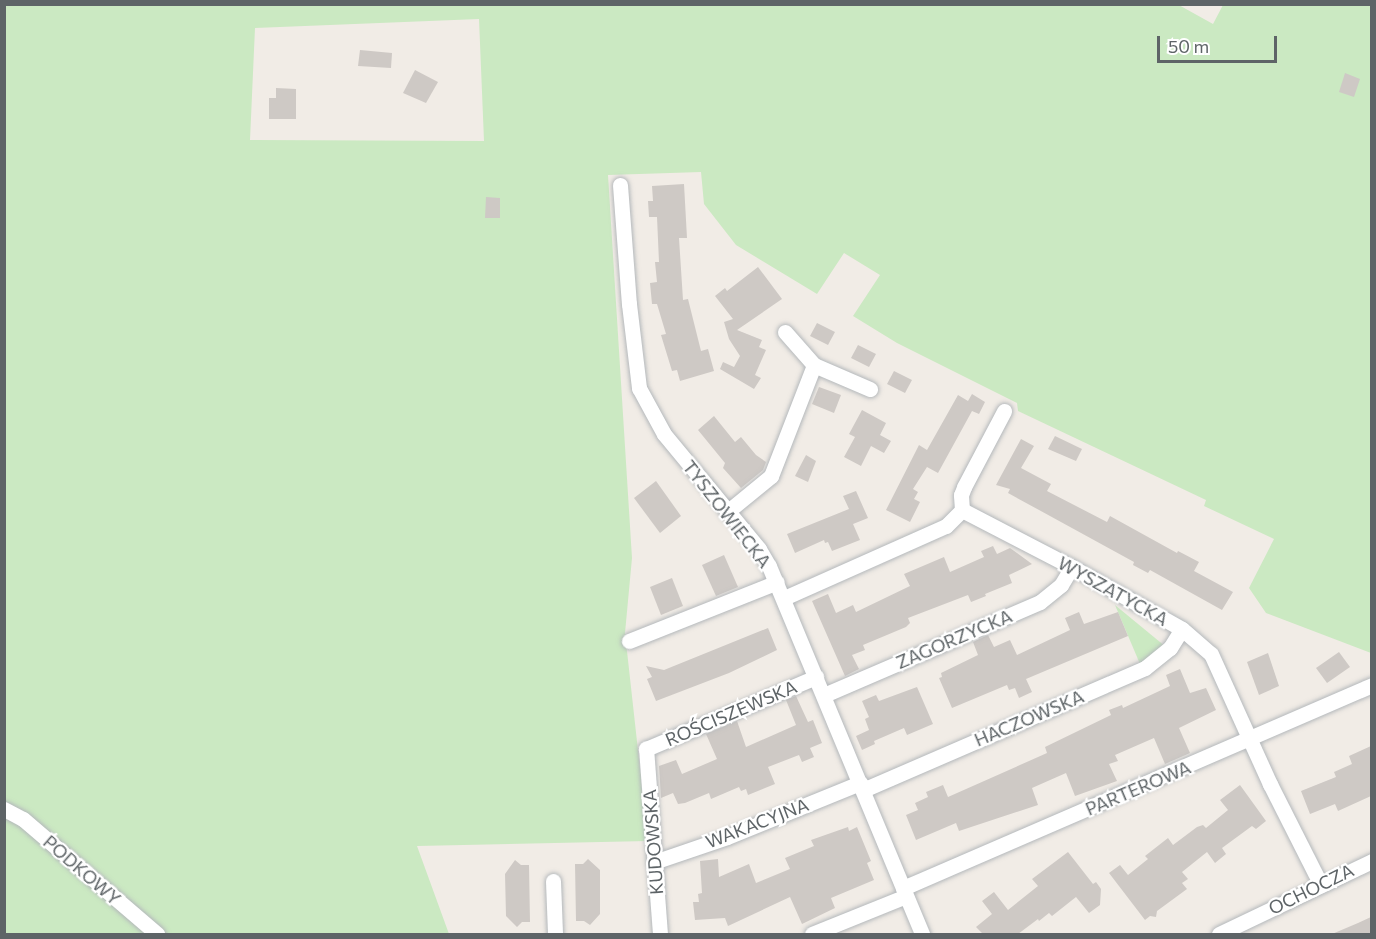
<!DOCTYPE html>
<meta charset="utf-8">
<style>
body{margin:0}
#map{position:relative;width:1376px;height:939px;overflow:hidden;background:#f1ece6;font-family:Commissioner,sans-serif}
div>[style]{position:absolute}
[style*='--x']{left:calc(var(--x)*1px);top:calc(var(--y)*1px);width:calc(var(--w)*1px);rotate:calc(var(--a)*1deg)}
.green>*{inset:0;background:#cbe9c2}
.building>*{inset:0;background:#cec9c5}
.roads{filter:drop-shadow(0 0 2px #b4b8bb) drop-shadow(0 0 2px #b4b8bb)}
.minor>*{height:15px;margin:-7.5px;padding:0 7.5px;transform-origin:7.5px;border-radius:7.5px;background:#fff}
span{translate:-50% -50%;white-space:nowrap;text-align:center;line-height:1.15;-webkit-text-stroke:4.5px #fff;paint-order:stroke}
.street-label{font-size:18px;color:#5e6467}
.frame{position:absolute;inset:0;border:6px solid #5e6467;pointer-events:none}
.scale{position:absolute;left:1157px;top:36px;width:120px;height:27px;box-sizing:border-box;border:3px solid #5e6467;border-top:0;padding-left:8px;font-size:18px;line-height:21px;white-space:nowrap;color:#5e6467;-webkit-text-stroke:4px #fff;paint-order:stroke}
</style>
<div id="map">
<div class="green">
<i style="clip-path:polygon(evenodd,1177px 4px,1213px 24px,1223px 5px,1371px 5px,1371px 653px,1266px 613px,1249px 588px,1274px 539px,1204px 506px,1206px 500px,1018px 411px,1017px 403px,897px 343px,853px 316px,880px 275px,844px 253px,817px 294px,736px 245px,704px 204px,701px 172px,608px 175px,632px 558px,625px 633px,648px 841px,417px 846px,449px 934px,5px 934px,5px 5px,1177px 4px,479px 19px,484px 141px,250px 140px,255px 28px,479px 19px)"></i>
<i style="clip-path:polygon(1115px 605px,1166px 647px,1140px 664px)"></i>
</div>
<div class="building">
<i style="clip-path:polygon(360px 50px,392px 53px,391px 68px,358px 66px)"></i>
<i style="clip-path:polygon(415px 70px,438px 82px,426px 103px,403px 93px)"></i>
<i style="clip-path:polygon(1345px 73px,1360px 79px,1354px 97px,1339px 92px)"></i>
<i style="clip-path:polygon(276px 88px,296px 89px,296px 119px,269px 119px,269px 98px,276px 98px)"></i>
<i style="clip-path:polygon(684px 184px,687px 238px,679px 238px,683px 300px,688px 299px,701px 351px,708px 349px,714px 371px,680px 381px,677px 370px,672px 371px,661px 335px,666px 334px,657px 304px,652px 304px,650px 283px,657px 282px,655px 262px,659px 262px,657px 217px,649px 217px,648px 201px,653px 201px,652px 186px)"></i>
<i style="clip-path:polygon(486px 197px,500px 198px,500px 218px,485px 218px)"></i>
<i style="clip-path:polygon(758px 267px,782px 299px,737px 330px,762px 340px,759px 347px,766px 350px,755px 375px,761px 378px,754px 389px,720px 369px,723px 362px,734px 367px,740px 356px,729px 339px,724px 322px,733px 319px,715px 296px,725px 288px,727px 291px)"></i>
<i style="clip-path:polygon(817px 323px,835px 332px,828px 345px,810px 336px)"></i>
<i style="clip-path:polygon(858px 345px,876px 354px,869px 367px,851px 358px)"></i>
<i style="clip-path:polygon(894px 371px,912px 380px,905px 393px,887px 384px)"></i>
<i style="clip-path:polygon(819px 387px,841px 395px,834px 413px,812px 404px)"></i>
<i style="clip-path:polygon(972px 394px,985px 402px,979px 414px,972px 411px,938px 473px,927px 467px,913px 489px,918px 492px,914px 499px,920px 502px,910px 522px,886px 510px,919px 445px,927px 450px,958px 395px,968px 401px)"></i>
<i style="clip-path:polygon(862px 410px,886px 423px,880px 435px,891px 441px,884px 453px,871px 446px,861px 466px,844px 457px,855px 437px,849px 434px)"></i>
<i style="clip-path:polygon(714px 416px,735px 442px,741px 437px,756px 455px,766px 462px,763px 470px,741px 488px,723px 468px,725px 463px,698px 430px)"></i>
<i style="clip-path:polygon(1055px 436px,1082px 449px,1076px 461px,1048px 449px)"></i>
<i style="clip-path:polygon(1021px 439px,1034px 446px,1021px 468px,1051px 484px,1047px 491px,1107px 522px,1110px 516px,1177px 553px,1178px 551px,1199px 562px,1194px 571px,1233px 592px,1222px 610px,1150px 570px,1148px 573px,1133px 565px,1134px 562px,1008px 493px,1010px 489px,996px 485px)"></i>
<i style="clip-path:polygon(806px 455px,816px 461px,808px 482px,795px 476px)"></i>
<i style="clip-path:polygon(656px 481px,681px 516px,660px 533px,634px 498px)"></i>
<i style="clip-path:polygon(856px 491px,868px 518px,853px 524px,860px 540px,832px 551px,828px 542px,825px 543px,824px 540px,795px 553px,787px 534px,849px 509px,843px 496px)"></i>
<i style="clip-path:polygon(993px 546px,997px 554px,1010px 548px,1032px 564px,1009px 575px,1012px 583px,985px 594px,986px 596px,971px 602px,968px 595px,908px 618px,910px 623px,906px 627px,863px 645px,865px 650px,852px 655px,859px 669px,845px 676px,812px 601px,828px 594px,836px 613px,853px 605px,856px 612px,910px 586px,904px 574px,944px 557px,950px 572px,984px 557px,981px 551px)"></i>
<i style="clip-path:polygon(724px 555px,738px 587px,716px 596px,702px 565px)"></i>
<i style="clip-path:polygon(672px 578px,683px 606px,661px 615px,650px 587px)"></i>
<i style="clip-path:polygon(1079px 612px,1084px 624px,1118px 612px,1128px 636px,1026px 679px,1032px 692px,1019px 698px,1015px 688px,1009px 690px,1007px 685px,952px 708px,939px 678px,942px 677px,941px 673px,978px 655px,973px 642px,988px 635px,994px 647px,1010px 640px,1017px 655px,1070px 630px,1065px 618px)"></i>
<i style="clip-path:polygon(768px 628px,777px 650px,729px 673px,656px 701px,647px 679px,652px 677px,646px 666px,664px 670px)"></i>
<i style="clip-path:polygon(1339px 652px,1350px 667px,1327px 683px,1316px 668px)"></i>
<i style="clip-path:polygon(1268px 653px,1279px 686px,1259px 695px,1247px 662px)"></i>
<i style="clip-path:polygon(1180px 669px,1190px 693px,1206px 688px,1216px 710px,1179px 728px,1190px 753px,1165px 764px,1154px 738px,1115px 755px,1118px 761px,1109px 764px,1117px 781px,1075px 796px,1066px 773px,1032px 788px,1038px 805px,959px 831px,956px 823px,916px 840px,906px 815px,918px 810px,915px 803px,928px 797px,926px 792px,943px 785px,948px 797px,1047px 753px,1045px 747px,1111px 715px,1109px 710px,1122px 705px,1123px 708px,1170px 686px,1166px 675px)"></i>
<i style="clip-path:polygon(917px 687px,933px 724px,907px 735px,904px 728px,874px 741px,875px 744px,862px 750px,856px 736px,869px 730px,865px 719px,869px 717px,862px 701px,876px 695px,879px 701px)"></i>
<i style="clip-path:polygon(796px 696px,808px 722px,813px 720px,822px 743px,810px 748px,814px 757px,802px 762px,799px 755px,768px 767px,775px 784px,748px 795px,746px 789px,741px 791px,739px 787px,711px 799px,709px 793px,685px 803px,678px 804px,673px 793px,661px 798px,659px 766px,676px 760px,682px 774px,717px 759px,706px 734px,737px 721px,746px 747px,796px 725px,786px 700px)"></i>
<i style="clip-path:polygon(1371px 746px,1371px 796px,1338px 811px,1335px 804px,1310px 814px,1301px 791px,1336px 777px,1334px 772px,1352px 764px,1349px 756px)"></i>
<i style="clip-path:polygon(1240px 785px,1266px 821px,1256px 829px,1252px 826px,1222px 848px,1226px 854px,1215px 863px,1207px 852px,1182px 872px,1188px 879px,1182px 883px,1187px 889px,1157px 911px,1156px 917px,1150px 916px,1145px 920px,1109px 873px,1120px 865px,1128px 875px,1148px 859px,1145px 856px,1168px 838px,1173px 845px,1197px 827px,1203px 825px,1206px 828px,1228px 810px,1220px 800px)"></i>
<i style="clip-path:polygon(848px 827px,849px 831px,857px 827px,871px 861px,867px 863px,874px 880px,831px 898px,835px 908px,802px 924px,790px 897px,728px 926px,725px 918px,695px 920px,693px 902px,699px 902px,698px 894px,702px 893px,700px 861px,718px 859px,719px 877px,749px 864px,756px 883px,790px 869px,785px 858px,814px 846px,811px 840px)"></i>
<i style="clip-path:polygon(1068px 852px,1093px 884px,1096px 882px,1101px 889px,1100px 905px,1089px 913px,1076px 897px,1052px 916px,1049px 913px,1039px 921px,1038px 919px,1018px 934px,983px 934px,976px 927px,992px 914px,982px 901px,994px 892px,1008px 910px,1038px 886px,1032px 879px)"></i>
<i style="clip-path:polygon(588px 859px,600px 870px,600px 914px,590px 925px,584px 921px,576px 921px,575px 864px,583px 864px)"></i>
<i style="clip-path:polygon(515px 860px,521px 865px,529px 865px,530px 922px,522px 922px,517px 927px,506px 916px,505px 874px)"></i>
<i style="clip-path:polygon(1371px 917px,1371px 934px,1332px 934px,1358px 923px)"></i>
</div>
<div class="roads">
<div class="minor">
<i style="--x:620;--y:185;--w:119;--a:85.7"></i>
<i style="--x:629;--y:304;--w:85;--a:83.2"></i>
<i style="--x:639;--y:388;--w:52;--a:61.5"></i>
<i style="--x:664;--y:434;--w:149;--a:50.4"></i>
<i style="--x:759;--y:549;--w:20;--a:60"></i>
<i style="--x:769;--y:566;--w:399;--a:67.4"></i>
<i style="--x:785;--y:332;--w:44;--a:48.7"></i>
<i style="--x:814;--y:365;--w:61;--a:23.2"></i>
<i style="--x:962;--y:510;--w:15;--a:-94"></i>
<i style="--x:961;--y:495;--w:9;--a:-69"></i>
<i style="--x:964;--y:487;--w:86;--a:-62.2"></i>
<i style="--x:727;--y:512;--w:57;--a:-39.3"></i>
<i style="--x:771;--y:476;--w:119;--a:-68.8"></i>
<i style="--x:784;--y:598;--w:177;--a:-24"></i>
<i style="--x:946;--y:526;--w:23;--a:-45"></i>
<i style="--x:962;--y:510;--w:124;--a:27.4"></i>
<i style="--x:1072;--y:567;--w:126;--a:29.4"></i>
<i style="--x:1182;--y:629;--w:38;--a:41"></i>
<i style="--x:1211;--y:654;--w:143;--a:65.6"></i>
<i style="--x:1270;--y:784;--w:113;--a:63.2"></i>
<i style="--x:629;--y:641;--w:159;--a:-21.7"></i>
<i style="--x:824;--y:695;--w:235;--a:-23.3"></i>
<i style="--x:1040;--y:602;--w:27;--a:-39"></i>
<i style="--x:1061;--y:585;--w:21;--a:-59"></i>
<i style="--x:863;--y:790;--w:307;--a:-23.4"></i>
<i style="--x:1145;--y:668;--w:32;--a:-39"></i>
<i style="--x:1170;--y:648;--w:22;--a:-58"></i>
<i style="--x:4;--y:809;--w:21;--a:28"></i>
<i style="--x:23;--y:819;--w:177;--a:40.6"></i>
<i style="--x:654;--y:862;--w:77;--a:-18.9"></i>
<i style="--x:727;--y:837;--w:144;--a:-22.1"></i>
<i style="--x:553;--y:881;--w:53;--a:87.8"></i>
<i style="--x:903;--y:888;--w:511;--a:-23.4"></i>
<i style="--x:660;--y:934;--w:186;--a:-94.3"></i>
<i style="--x:646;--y:749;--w:185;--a:-23"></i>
<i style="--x:812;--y:934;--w:101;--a:-22"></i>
<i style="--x:1219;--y:934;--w:170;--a:-25.5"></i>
</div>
</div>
<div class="street-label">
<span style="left:727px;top:514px;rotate:52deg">TYSZOWIECKA</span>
<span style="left:1113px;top:591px;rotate:29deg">WYSZATYCKA</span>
<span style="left:954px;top:639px;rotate:-23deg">ZAGORZYCKA</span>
<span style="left:731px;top:713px;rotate:-23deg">ROŚCISZEWSKA</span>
<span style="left:1029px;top:718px;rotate:-23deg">HACZOWSKA</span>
<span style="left:1138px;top:788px;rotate:-23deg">PARTEROWA</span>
<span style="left:757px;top:823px;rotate:-21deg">WAKACYJNA</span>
<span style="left:653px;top:842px;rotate:-94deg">KUDOWSKA</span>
<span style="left:82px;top:870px;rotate:41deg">PODKOWY</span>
<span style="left:1311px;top:889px;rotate:-26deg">OCHOCZA</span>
</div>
<div class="frame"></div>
<div class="scale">50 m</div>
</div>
